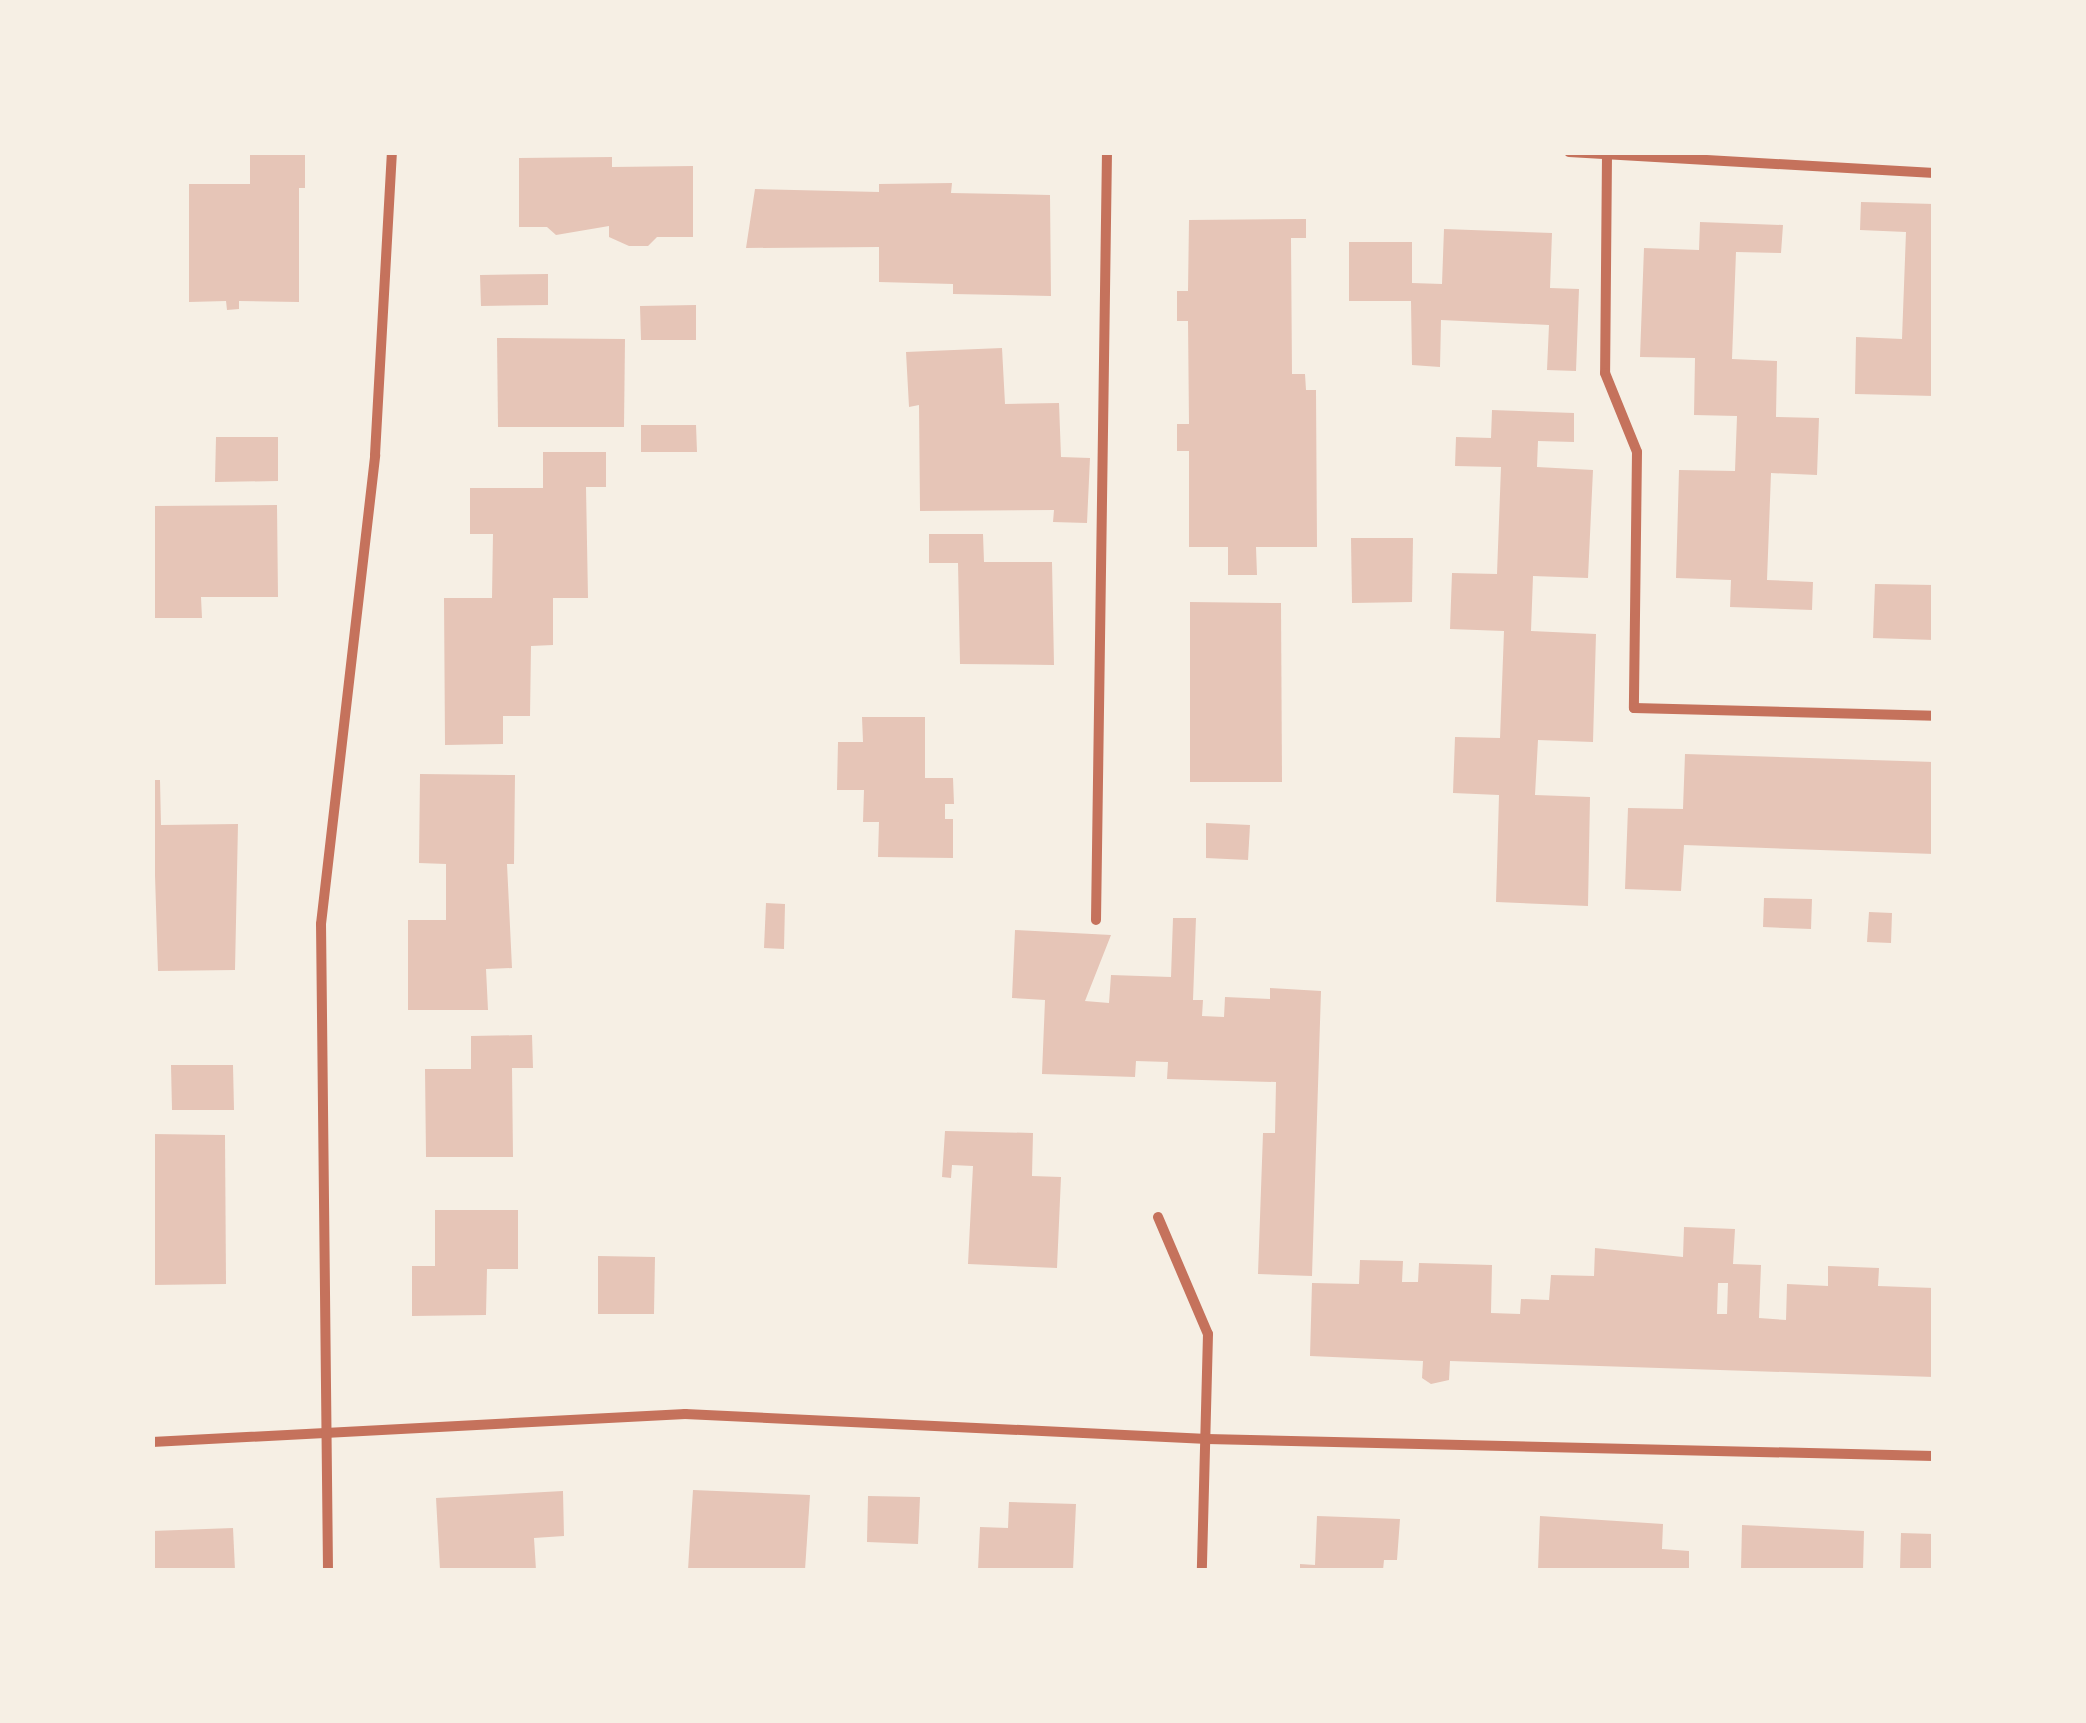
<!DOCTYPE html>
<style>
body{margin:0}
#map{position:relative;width:2086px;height:1723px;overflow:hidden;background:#f6efe4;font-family:Mulish,sans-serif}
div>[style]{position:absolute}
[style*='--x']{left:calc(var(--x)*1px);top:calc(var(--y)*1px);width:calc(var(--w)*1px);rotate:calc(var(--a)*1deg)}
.building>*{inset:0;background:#e6c5b7}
.minor>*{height:10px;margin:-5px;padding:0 5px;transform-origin:5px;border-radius:5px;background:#c5725c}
span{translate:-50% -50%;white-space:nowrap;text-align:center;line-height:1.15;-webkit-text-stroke:9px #f6efe4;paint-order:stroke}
.frame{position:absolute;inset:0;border:155px solid #f6efe4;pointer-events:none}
</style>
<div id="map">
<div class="building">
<i style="clip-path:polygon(250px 152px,305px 152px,305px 188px,299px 188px,299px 302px,239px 301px,239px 309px,227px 310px,226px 301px,189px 302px,189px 184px,250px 184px)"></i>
<i style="clip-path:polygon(612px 157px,612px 167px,693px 166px,693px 237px,657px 237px,648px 246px,629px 246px,609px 237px,609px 226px,556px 235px,547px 227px,519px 227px,519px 158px)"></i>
<i style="clip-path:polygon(952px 183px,951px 193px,1050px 195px,1051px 296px,953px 294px,953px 284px,879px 282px,879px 247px,746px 248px,755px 189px,879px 192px,879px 184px)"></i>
<i style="clip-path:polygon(1861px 202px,1934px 204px,1934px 396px,1855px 394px,1856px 337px,1902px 339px,1906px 232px,1860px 230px)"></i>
<i style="clip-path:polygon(1306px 219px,1306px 238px,1291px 238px,1292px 374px,1305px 374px,1306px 390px,1316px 390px,1317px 547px,1256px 547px,1257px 575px,1228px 575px,1228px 547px,1189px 547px,1189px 451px,1177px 451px,1177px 424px,1189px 424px,1188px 321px,1177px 321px,1177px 291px,1188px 291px,1189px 220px)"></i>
<i style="clip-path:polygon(1700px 222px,1783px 225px,1781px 253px,1736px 252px,1732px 359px,1777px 361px,1776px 417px,1819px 418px,1817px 475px,1771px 473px,1769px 527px,1767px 580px,1813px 582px,1812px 610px,1730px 607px,1731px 580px,1676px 578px,1679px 470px,1735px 471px,1737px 416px,1694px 415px,1695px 358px,1640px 357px,1644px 248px,1699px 250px)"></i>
<i style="clip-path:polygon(1444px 229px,1552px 233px,1550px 288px,1579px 289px,1576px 371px,1547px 370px,1549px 325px,1441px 320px,1440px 367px,1412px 365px,1411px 301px,1349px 301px,1349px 242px,1412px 242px,1412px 283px,1442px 284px)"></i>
<i style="clip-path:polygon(548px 274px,548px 305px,481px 306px,480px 275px)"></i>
<i style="clip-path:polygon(696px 305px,696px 340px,641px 340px,640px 306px)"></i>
<i style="clip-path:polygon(497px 338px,625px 339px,624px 427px,498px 427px)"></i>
<i style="clip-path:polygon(1002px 348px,1005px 404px,1059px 403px,1061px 457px,1090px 458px,1087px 523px,1053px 522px,1054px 510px,920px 511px,919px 405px,909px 407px,906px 352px)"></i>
<i style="clip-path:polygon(1492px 410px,1574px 413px,1574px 442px,1538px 441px,1537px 467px,1593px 470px,1588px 578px,1533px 576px,1531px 631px,1596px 634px,1593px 742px,1538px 740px,1535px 795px,1590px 797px,1588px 906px,1496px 902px,1499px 795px,1453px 793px,1455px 737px,1500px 738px,1504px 631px,1450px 629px,1452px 573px,1497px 574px,1501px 467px,1455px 466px,1456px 437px,1491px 438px)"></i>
<i style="clip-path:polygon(641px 425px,696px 425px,697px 452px,641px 452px)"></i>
<i style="clip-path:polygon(216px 437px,278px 437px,278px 481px,215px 482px)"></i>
<i style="clip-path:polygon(543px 452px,606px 452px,606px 487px,586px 487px,588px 598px,553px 598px,553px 645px,531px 646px,530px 716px,503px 716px,503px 744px,445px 745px,444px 598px,492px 598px,493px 534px,470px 534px,470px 488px,543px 488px)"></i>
<i style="clip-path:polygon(277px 505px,278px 597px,201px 597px,202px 618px,153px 618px,153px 506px)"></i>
<i style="clip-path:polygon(929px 534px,983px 534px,984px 562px,1052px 562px,1054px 665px,960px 664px,958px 563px,929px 563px)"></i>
<i style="clip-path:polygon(1351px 538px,1413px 538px,1412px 602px,1352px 603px)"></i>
<i style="clip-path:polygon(1875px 584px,1934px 585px,1934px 640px,1873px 638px)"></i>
<i style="clip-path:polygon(1190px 602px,1281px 603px,1282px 782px,1190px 782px)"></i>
<i style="clip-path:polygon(862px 717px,925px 717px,925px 778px,953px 778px,954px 804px,945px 804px,945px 819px,953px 819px,953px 858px,878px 857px,879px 822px,863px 822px,864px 790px,837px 790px,838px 742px,863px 742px)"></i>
<i style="clip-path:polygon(1685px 754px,1934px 762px,1934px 854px,1684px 845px,1681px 891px,1625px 889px,1628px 808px,1683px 809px)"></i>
<i style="clip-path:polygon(420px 774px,515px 775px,514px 864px,507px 864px,512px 968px,486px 969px,488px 1010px,408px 1010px,408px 920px,446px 920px,446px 864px,419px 863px)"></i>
<i style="clip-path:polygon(152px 780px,160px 780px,161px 825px,238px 824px,235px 970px,158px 971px)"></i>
<i style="clip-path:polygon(1206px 823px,1250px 825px,1248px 860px,1206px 858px)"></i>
<i style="clip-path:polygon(1764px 898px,1812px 899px,1811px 929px,1763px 927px)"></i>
<i style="clip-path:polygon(766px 903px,785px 904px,784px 949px,764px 948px)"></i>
<i style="clip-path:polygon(1869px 912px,1892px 913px,1891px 943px,1867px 942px)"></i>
<i style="clip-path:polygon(1173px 918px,1196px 918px,1193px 1000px,1203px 1000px,1202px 1016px,1224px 1017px,1225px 997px,1270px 999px,1270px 988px,1321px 991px,1312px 1276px,1258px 1274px,1263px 1133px,1275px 1133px,1276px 1082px,1167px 1079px,1168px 1062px,1136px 1061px,1135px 1077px,1042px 1074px,1045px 1000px,1012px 998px,1015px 930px,1111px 935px,1085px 1001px,1109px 1003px,1111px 975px,1171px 977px)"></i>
<i style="clip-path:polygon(532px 1035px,533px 1068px,512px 1068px,513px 1157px,426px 1157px,425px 1069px,471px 1069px,471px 1036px)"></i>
<i style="clip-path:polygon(171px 1065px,233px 1065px,234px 1110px,172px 1110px)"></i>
<i style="clip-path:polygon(945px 1131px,1033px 1133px,1032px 1176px,1061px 1177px,1057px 1268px,968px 1264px,973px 1166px,952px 1165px,951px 1178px,942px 1177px)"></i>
<i style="clip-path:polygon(152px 1134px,225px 1135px,226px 1284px,152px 1285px)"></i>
<i style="clip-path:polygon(435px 1210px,518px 1210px,518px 1269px,487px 1269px,486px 1315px,412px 1316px,412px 1266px,435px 1266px)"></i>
<i style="clip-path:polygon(evenodd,1684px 1227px,1735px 1229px,1733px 1264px,1761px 1265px,1759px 1318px,1786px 1320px,1787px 1284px,1828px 1286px,1828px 1266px,1879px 1268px,1878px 1286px,1934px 1288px,1934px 1377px,1450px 1361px,1449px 1380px,1431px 1384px,1422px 1378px,1423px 1361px,1310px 1356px,1312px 1283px,1359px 1284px,1360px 1260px,1403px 1261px,1402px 1282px,1418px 1282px,1419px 1263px,1492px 1265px,1491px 1313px,1520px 1314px,1521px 1299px,1549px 1300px,1551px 1275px,1594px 1276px,1595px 1248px,1683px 1257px,1684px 1227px,1718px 1283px,1728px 1283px,1727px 1314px,1717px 1314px,1718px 1283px)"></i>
<i style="clip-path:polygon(598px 1256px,655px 1257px,654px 1314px,598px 1314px)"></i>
<i style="clip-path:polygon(693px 1490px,810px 1495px,805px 1570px,688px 1570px)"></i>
<i style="clip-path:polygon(563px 1491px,564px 1536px,534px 1538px,536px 1570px,440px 1570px,436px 1498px)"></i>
<i style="clip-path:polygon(868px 1496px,920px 1497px,918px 1544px,867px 1542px)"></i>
<i style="clip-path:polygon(1009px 1502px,1076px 1504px,1073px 1570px,978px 1570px,980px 1527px,1008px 1528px)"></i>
<i style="clip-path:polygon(1317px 1516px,1400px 1519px,1397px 1560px,1384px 1560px,1383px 1570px,1300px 1570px,1300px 1564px,1315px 1565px)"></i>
<i style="clip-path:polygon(1540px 1516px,1663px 1524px,1662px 1549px,1689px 1551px,1689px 1570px,1538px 1570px)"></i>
<i style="clip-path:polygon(1742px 1525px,1864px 1531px,1863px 1570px,1741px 1570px)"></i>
<i style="clip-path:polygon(233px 1528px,235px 1570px,152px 1570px,152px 1531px)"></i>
<i style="clip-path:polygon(1901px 1533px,1934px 1534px,1934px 1570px,1900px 1570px)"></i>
</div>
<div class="minor">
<i style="--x:1569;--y:152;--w:366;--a:3.3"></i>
<i style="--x:1607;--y:155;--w:218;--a:90.5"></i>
<i style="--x:1605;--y:373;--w:85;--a:67.9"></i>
<i style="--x:1637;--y:452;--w:256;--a:90.7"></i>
<i style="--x:1634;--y:708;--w:300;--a:1.5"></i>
<i style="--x:1096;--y:920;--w:768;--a:-89.18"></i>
<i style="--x:1158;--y:1217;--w:127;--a:66.9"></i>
<i style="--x:1208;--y:1334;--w:236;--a:91.5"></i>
<i style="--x:152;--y:1442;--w:534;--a:-3.01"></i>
<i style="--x:685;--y:1414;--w:523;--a:2.74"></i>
<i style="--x:1207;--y:1439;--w:727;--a:1.34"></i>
<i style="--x:328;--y:1570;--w:646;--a:-90.62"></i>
<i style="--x:321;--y:924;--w:472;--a:-83.4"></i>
<i style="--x:375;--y:455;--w:303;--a:-86.8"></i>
</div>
<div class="frame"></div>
</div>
